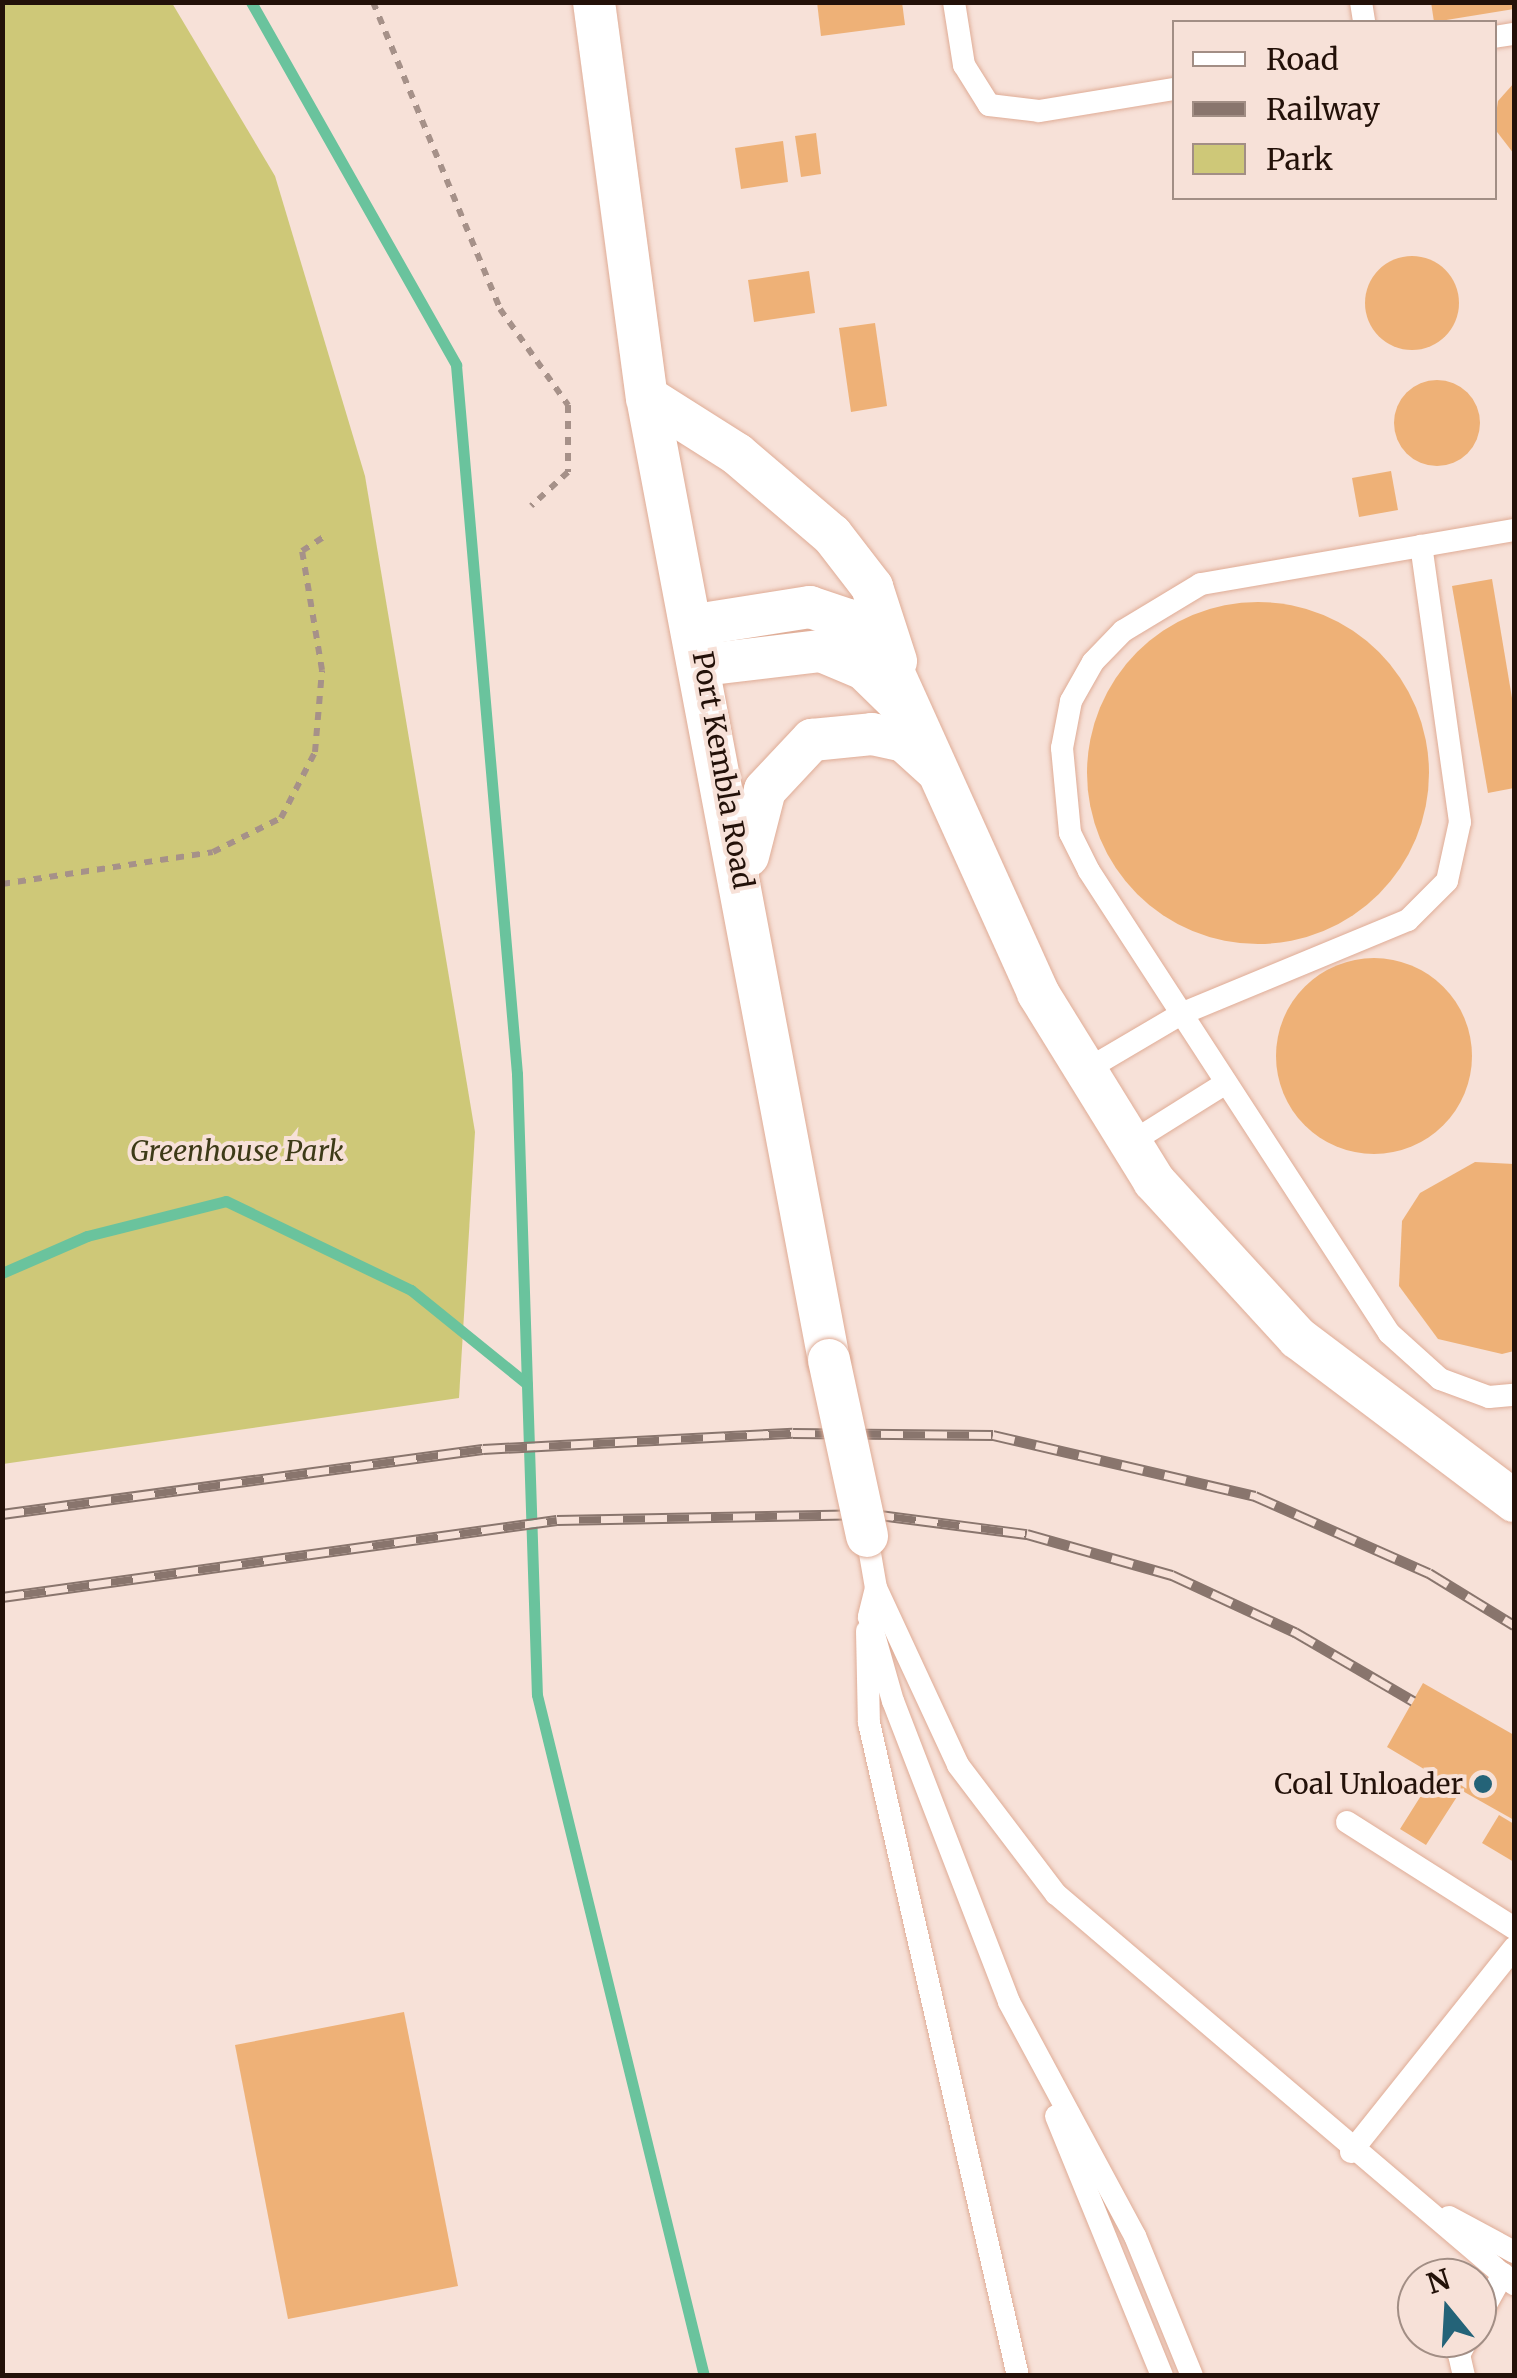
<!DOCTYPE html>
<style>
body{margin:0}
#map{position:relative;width:1517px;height:2378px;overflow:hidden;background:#f7e1d8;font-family:Merriweather,serif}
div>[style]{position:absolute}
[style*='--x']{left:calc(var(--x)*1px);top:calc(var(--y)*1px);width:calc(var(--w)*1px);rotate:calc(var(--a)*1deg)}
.green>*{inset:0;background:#cec878}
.stream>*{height:11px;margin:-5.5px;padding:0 5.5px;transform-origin:5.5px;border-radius:5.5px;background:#6ac39d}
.building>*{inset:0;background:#eeb177}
.round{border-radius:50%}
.path>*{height:6px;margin-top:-3px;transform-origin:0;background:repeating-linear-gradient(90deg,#a69189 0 8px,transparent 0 16px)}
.roads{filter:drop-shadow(0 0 2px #dfac96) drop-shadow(0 0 2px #dfac96)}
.service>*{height:22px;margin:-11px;padding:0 11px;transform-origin:11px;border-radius:11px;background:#fff}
.minor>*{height:42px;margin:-21px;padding:0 21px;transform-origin:21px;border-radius:21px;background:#fff}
.rail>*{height:11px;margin-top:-5.5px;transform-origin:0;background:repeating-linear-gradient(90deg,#f7e1d8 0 22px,#89756d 0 44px);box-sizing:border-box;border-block:2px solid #89756d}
.bridges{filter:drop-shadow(0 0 2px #dfac96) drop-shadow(0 0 2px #dfac96)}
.minor-bridge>*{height:42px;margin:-21px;padding:0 21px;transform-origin:21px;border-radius:21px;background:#fff}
.dots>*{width:28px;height:28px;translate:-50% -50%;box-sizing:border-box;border:5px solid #f7e1d8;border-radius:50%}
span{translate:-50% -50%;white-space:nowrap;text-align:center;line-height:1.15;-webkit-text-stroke:8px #f7e1d8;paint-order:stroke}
.street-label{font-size:28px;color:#231109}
.park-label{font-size:28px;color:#3d3a17;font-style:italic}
.poi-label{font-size:28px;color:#231109}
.right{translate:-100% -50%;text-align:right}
.frame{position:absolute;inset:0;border:5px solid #231109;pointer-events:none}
.legend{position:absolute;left:1172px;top:20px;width:325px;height:180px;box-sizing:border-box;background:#f7e1d8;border:2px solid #a28e85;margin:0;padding:12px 18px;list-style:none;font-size:30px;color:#231109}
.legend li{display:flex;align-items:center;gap:20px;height:50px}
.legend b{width:50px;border:2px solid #a28e85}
.north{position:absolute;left:1397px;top:2258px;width:100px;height:100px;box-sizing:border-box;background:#f7e1d8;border:2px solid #a28e85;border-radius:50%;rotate:342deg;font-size:28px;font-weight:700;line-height:40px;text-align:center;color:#231109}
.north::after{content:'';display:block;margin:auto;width:35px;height:45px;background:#246378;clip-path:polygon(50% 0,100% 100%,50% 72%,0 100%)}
</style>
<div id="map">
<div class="green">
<i style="clip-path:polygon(2px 3px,172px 3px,275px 176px,365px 476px,475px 1132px,459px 1398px,3px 1464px)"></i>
</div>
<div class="stream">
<i style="--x:251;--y:2;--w:417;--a:60.5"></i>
<i style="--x:456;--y:365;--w:712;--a:85.08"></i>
<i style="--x:517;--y:1074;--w:621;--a:88.16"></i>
<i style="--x:537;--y:1695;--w:701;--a:76.22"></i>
<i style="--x:2;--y:1273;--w:93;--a:-23.5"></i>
<i style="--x:87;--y:1236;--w:143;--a:-14.1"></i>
<i style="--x:226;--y:1201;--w:205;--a:25.7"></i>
<i style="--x:411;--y:1290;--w:149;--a:39"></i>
</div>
<div class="building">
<i style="clip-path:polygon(817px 2px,902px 2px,905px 25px,821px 36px)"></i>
<i style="clip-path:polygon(1431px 2px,1514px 2px,1514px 9px,1434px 22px)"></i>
<i style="clip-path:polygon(1514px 83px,1514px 154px,1494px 128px,1498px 101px)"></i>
<i style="clip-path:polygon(816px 133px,821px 174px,801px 177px,795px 136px)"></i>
<i style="clip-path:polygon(783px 141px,788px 182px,741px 189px,735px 148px)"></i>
<i class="round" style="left:1365px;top:256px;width:94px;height:94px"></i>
<i style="clip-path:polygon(809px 271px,815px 313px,754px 322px,748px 280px)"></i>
<i style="clip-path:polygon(875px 323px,887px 406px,851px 412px,839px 328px)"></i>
<i class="round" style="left:1394px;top:380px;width:86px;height:86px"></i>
<i style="clip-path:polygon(1391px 471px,1398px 510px,1359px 517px,1352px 478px)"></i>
<i style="clip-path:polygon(1492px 579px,1514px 710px,1514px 788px,1488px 793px,1452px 586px)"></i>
<i class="round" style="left:1087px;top:602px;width:342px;height:342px"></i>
<i class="round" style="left:1276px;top:958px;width:196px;height:196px"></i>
<i style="clip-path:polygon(1475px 1162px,1514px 1164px,1514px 1351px,1502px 1354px,1438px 1339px,1399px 1286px,1402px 1221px,1420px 1193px)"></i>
<i style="clip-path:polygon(1423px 1683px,1514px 1735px,1514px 1820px,1443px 1780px,1460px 1792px,1426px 1845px,1400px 1829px,1434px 1775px,1387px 1747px)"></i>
<i style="clip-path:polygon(1499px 1815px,1514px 1824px,1514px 1862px,1482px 1843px)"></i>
<i style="clip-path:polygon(404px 2012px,458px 2286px,288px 2319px,235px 2045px)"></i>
</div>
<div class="path">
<i style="--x:373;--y:2;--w:332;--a:67.5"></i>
<i style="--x:500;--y:309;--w:118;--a:54.7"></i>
<i style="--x:568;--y:405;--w:67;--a:90"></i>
<i style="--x:568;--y:472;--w:50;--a:137.4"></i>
<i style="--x:2;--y:884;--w:213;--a:-8.6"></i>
<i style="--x:213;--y:852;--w:76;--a:-26.6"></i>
<i style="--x:281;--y:818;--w:74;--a:-62.7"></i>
<i style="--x:315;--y:752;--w:82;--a:-85.1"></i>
<i style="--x:322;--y:670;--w:121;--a:-99.5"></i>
<i style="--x:302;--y:551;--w:31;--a:-33"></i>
</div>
<div class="roads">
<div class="service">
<i style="--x:954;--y:2;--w:64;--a:81"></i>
<i style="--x:964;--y:65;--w:47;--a:58"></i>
<i style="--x:989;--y:105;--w:50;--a:6.8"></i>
<i style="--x:1039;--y:111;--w:137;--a:-9.3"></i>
<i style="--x:1361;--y:2;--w:20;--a:81"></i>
<i style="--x:1494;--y:37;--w:20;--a:-9"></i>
<i style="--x:1514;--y:530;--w:318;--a:170.2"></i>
<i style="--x:1201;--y:584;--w:91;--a:148.9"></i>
<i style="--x:1123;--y:631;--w:43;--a:134.1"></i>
<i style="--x:1093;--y:662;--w:45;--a:119.4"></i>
<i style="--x:1071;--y:701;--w:48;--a:100.8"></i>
<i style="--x:1062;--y:748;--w:85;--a:84.6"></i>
<i style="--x:1070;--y:833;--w:42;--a:63.4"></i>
<i style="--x:1089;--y:871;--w:551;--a:57"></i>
<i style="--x:1389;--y:1333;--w:69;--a:42"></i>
<i style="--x:1440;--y:1379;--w:52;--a:20.2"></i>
<i style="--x:1489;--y:1397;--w:25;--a:-5"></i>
<i style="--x:1081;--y:1073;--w:116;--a:-30.5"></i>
<i style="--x:1181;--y:1014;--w:246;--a:-22.5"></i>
<i style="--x:1408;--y:920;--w:55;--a:-45"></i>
<i style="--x:1447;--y:881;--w:60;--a:-77.6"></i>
<i style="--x:1460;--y:822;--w:279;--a:-98"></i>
<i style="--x:1127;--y:1145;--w:117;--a:-32.1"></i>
<i style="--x:867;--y:1536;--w:53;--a:80.2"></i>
<i style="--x:876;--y:1588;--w:195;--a:65.1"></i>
<i style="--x:958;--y:1765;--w:162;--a:52.8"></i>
<i style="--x:1056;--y:1894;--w:602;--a:40.42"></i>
<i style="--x:876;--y:1588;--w:30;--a:104"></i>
<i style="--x:869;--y:1617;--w:87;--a:74.1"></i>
<i style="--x:893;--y:1701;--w:323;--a:68.9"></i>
<i style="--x:1009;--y:2002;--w:266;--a:61.7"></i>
<i style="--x:1135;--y:2236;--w:151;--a:67.8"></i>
<i style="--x:867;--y:1631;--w:92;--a:88.8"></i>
<i style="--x:869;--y:1723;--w:670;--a:77.15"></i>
<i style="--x:1347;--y:1822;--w:198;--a:32.4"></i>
<i style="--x:1056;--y:2116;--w:281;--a:67.8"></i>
<i style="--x:1351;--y:2152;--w:261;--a:-51.4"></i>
<i style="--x:1449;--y:2217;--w:74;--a:28.3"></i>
<i style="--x:1477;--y:2321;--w:54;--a:-61"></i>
<i style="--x:1464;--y:2376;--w:22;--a:-103"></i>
<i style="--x:1459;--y:2355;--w:19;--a:-62"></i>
</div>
<div class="minor">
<i style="--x:594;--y:2;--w:399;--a:82.4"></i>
<i style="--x:647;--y:397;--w:980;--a:79.3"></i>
<i style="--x:647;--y:397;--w:107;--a:32.3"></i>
<i style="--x:737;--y:454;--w:125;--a:40.5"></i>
<i style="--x:832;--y:535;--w:66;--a:52.4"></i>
<i style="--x:872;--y:587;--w:78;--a:72"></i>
<i style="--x:696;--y:625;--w:115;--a:-9"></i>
<i style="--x:810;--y:607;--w:40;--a:18.9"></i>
<i style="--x:848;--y:620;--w:43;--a:38.5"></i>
<i style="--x:882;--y:647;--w:380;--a:65.7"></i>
<i style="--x:1038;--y:993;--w:221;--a:58.3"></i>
<i style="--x:1154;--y:1181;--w:213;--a:47.5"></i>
<i style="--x:1298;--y:1338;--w:271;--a:37"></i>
<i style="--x:703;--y:665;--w:119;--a:-6.8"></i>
<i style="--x:821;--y:651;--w:47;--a:22.7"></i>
<i style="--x:864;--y:669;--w:49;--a:44.2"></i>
<i style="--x:748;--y:856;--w:68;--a:-75.6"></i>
<i style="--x:765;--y:790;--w:69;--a:-46.8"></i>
<i style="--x:812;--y:740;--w:60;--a:-5.7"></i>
<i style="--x:872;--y:734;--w:33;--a:12"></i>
<i style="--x:904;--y:741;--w:42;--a:42.1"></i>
</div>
</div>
<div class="rail">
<i style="--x:2;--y:1514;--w:485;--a:-7.7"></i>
<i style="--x:483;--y:1449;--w:310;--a:-3"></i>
<i style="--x:793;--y:1433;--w:200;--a:0.6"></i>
<i style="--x:993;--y:1435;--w:269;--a:13.1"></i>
<i style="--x:1255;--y:1496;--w:190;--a:23.9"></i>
<i style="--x:1429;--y:1573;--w:100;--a:31.5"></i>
<i style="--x:2;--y:1597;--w:560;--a:-7.9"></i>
<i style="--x:557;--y:1520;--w:315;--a:-1.1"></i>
<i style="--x:872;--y:1514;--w:156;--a:7.4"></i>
<i style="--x:1027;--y:1534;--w:151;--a:15.8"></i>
<i style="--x:1172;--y:1575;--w:136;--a:24.9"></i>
<i style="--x:1295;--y:1632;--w:137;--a:30.3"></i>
</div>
<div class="bridges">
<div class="minor-bridge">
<i style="--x:829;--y:1360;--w:180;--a:77.8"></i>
</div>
</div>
<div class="dots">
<i style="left:1483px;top:1784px;background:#246378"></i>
</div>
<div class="street-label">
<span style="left:723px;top:770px;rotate:80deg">Port Kembla Road</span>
</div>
<div class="park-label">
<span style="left:237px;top:1151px">Greenhouse Park</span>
</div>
<div class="poi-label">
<span class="right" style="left:1463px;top:1784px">Coal Unloader</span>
</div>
<div class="frame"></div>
<ul class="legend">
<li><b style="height:12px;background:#fff"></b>Road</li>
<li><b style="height:12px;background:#89756d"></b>Railway</li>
<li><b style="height:28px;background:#cec878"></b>Park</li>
</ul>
<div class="north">N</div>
</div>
